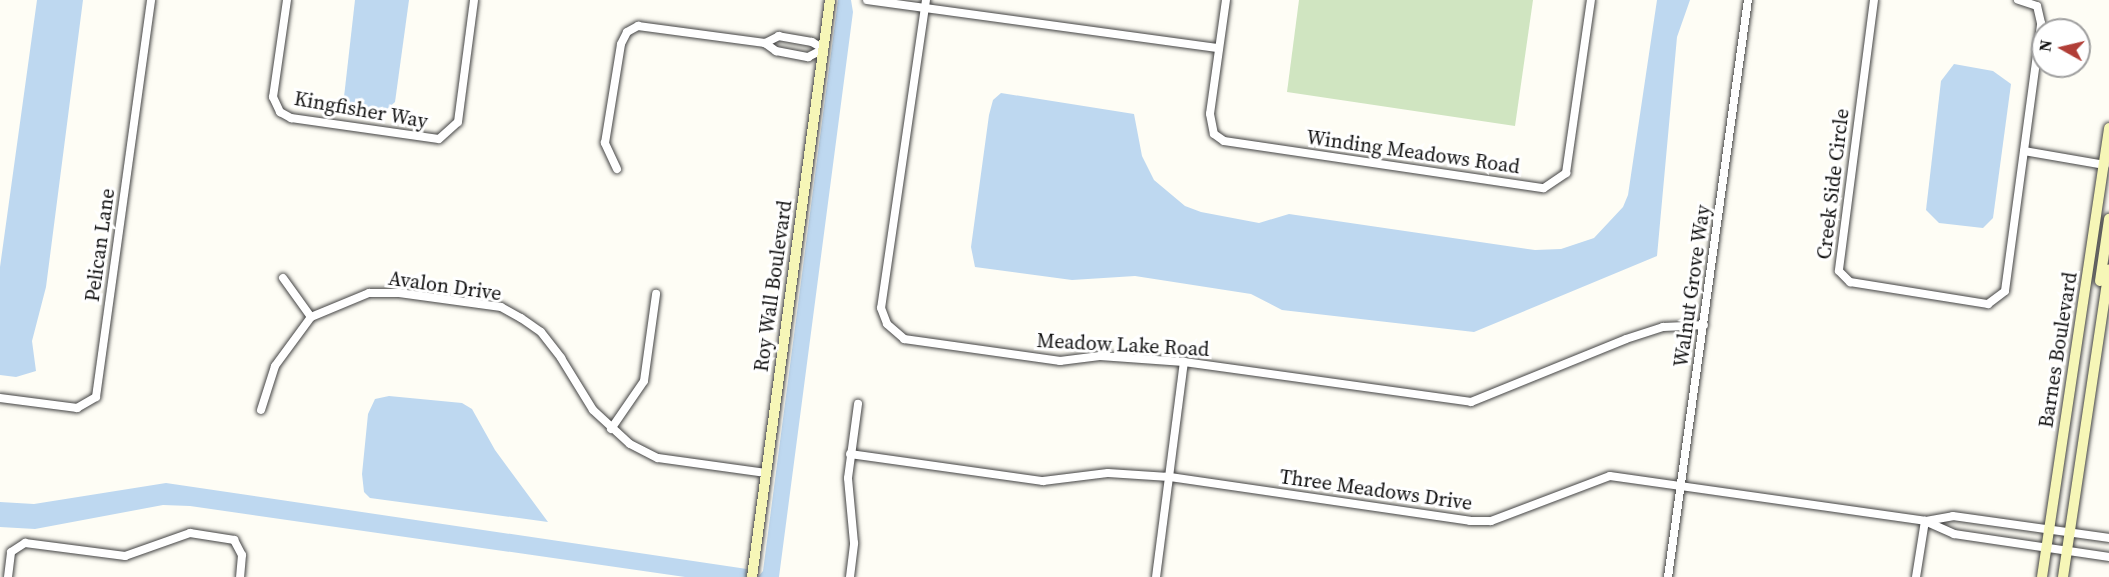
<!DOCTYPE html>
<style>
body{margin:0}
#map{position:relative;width:2109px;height:577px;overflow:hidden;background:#fefdf5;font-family:"Source Serif 4",serif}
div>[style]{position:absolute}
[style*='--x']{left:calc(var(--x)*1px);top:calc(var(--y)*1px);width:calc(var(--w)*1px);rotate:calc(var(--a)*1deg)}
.green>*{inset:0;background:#d0e5c1}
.water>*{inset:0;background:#bed8f0}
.roads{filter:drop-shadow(0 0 2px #434343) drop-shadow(0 0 2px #434343)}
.street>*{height:8px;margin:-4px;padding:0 4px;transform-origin:4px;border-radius:4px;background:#fff}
.secondary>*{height:10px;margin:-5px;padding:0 5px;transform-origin:5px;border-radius:5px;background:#f6f6b7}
span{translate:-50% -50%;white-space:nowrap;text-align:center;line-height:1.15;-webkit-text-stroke:6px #fff;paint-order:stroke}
.street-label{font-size:20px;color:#101010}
.north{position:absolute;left:2031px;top:18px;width:60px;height:60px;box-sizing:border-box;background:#fff;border:2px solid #9f9f9f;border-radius:50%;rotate:278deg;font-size:16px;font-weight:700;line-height:24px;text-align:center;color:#101010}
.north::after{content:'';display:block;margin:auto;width:21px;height:27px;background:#b13e37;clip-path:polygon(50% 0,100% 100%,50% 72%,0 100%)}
</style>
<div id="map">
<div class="green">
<i style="clip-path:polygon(1299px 0,1533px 0,1515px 126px,1287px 92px)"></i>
</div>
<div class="water">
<i style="clip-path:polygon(37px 0,83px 0,46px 287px,32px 341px,36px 371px,16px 377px,0 375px,0 267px)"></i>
<i style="clip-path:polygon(355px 0,409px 0,395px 102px,386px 110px,351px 105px,344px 97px)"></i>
<i style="clip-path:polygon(838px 0,851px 0,853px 12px,779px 577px,758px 577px,763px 571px)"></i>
<i style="clip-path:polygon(1657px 0,1690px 0,1677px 37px,1657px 256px,1474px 332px,1282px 310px,1251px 294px,1135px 276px,1072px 280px,975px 267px,971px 247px,989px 115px,993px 100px,1001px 93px,1134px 114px,1142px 156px,1154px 180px,1185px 206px,1201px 212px,1259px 223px,1289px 214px,1535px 250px,1561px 249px,1594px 238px,1623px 207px,1628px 195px)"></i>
<i style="clip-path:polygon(1954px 64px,1993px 71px,2011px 84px,1993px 218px,1983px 228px,1939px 223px,1926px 210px,1941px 81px)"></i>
<i style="clip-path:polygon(389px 396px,462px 403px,472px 409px,495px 450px,548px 522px,370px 498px,364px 492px,362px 474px,368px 414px,375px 399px)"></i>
<i style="clip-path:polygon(166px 483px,747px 569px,746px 577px,685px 577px,190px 506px,163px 505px,35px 529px,0 527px,0 502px,34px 504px)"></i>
</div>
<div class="roads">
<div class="street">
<i style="--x:287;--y:0;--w:98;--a:98.2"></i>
<i style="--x:273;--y:97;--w:17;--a:65"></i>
<i style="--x:280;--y:112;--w:13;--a:29"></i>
<i style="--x:291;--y:118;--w:149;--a:8.1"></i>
<i style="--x:439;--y:139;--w:25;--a:-42"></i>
<i style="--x:458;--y:122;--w:123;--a:-82.5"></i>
<i style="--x:867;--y:0;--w:355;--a:7.8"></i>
<i style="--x:926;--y:0;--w:311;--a:98.3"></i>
<i style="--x:881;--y:308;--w:17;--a:69"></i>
<i style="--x:887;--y:324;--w:23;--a:41"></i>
<i style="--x:904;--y:339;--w:158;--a:8"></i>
<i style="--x:1060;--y:361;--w:40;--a:-7.1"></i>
<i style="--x:1100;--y:356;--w:84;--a:4.1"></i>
<i style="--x:1184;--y:362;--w:290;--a:7.9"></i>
<i style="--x:1471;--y:402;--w:167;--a:-22.1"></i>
<i style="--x:1626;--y:339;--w:39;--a:-18"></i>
<i style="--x:1663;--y:327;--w:41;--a:-2.8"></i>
<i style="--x:1226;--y:0;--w:115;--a:98"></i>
<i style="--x:1210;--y:114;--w:20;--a:79"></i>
<i style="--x:1214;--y:134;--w:12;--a:35"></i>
<i style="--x:1224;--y:141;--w:323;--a:8.4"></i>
<i style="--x:1544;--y:188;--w:27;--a:-34"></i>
<i style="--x:1566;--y:173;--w:175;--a:-81.8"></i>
<i style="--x:1874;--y:0;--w:273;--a:97.4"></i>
<i style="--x:1839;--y:271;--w:16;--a:45"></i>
<i style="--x:1850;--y:282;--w:140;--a:9.1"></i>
<i style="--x:1988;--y:304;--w:21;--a:-37"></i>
<i style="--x:2005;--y:291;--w:270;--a:-82.3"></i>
<i style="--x:2041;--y:23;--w:17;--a:-103"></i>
<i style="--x:2037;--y:6;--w:20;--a:-162"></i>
<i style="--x:2024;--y:151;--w:82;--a:9.8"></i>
<i style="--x:617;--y:169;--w:29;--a:-115"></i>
<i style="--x:605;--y:143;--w:100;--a:-80.8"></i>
<i style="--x:621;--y:44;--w:13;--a:-63"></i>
<i style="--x:627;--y:32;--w:13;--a:-29"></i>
<i style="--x:638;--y:26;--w:128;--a:7.6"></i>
<i style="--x:765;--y:43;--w:14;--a:36"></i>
<i style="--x:776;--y:51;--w:33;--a:11"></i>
<i style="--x:808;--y:57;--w:18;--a:-27"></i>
<i style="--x:824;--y:49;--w:14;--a:-150"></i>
<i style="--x:812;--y:42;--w:34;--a:-170"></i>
<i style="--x:779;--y:36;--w:16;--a:153"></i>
<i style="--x:283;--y:278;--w:48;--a:54.3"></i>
<i style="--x:0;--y:398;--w:78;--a:7.4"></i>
<i style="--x:77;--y:408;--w:22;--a:-30"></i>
<i style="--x:96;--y:397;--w:401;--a:-82.1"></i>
<i style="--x:261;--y:410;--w:46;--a:-72.3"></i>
<i style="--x:275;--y:366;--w:61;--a:-53.7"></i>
<i style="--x:311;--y:317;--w:63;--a:-22.5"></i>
<i style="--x:369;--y:293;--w:30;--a:0"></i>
<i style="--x:399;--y:293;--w:103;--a:7.8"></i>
<i style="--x:501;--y:307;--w:23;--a:29"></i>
<i style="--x:521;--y:318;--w:24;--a:35"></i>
<i style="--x:541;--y:332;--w:33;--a:52"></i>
<i style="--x:561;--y:358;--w:61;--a:58.4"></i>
<i style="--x:593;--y:410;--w:50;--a:42.6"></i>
<i style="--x:630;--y:444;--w:31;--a:27"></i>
<i style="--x:658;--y:458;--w:109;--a:7.9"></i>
<i style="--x:611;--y:429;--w:58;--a:-55.5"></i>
<i style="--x:644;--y:381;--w:88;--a:-82.1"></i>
<i style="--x:850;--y:454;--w:195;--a:8"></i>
<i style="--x:1043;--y:481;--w:65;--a:-7"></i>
<i style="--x:1108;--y:473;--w:62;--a:3.7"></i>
<i style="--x:1170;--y:477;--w:303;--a:8.3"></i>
<i style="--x:1470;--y:521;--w:21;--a:0"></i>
<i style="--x:1491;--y:521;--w:127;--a:-20.7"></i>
<i style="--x:1610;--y:476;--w:318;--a:8.1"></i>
<i style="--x:1925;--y:521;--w:32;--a:24"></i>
<i style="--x:1954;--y:534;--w:157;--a:8.4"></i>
<i style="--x:1926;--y:521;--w:27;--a:-10"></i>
<i style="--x:1953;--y:516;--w:158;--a:8"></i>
<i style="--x:8;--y:577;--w:25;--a:-83"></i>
<i style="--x:11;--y:552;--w:17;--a:-33"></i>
<i style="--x:25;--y:543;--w:101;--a:7.4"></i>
<i style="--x:125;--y:556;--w:69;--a:-19.5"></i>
<i style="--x:190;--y:533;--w:45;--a:9"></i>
<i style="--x:234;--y:540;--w:17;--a:62"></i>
<i style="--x:242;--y:555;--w:22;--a:95"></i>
<i style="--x:850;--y:577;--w:34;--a:-83"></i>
<i style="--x:854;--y:543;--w:65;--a:-95.3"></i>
<i style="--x:848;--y:478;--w:75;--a:-82.3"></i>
<i style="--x:1156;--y:577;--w:217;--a:-82.6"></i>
<i style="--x:1668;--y:577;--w:583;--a:-82.11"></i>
<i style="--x:1916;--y:577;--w:57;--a:-80.9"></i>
</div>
<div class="secondary">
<i style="--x:2100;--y:281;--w:63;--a:-81.7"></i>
<i style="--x:752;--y:577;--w:582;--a:-82.3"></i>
<i style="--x:2042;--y:577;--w:454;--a:-81.5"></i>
<i style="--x:2063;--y:577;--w:311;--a:-81.5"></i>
</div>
</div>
<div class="street-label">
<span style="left:361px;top:110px;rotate:10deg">Kingfisher Way</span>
<span style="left:1413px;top:152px;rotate:8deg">Winding Meadows Road</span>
<span style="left:1833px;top:184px;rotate:-83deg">Creek Side Circle</span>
<span style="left:100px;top:245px;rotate:-82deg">Pelican Lane</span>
<span style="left:445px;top:286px;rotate:8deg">Avalon Drive</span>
<span style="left:773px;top:286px;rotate:-82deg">Roy Wall Boulevard</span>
<span style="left:1692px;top:286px;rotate:-82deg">Walnut Grove Way</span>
<span style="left:1123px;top:345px;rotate:3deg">Meadow Lake Road</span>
<span style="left:2058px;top:350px;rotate:-81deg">Barnes Boulevard</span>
<span style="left:1376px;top:490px;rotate:8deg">Three Meadows Drive</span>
</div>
<div class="north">N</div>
</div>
